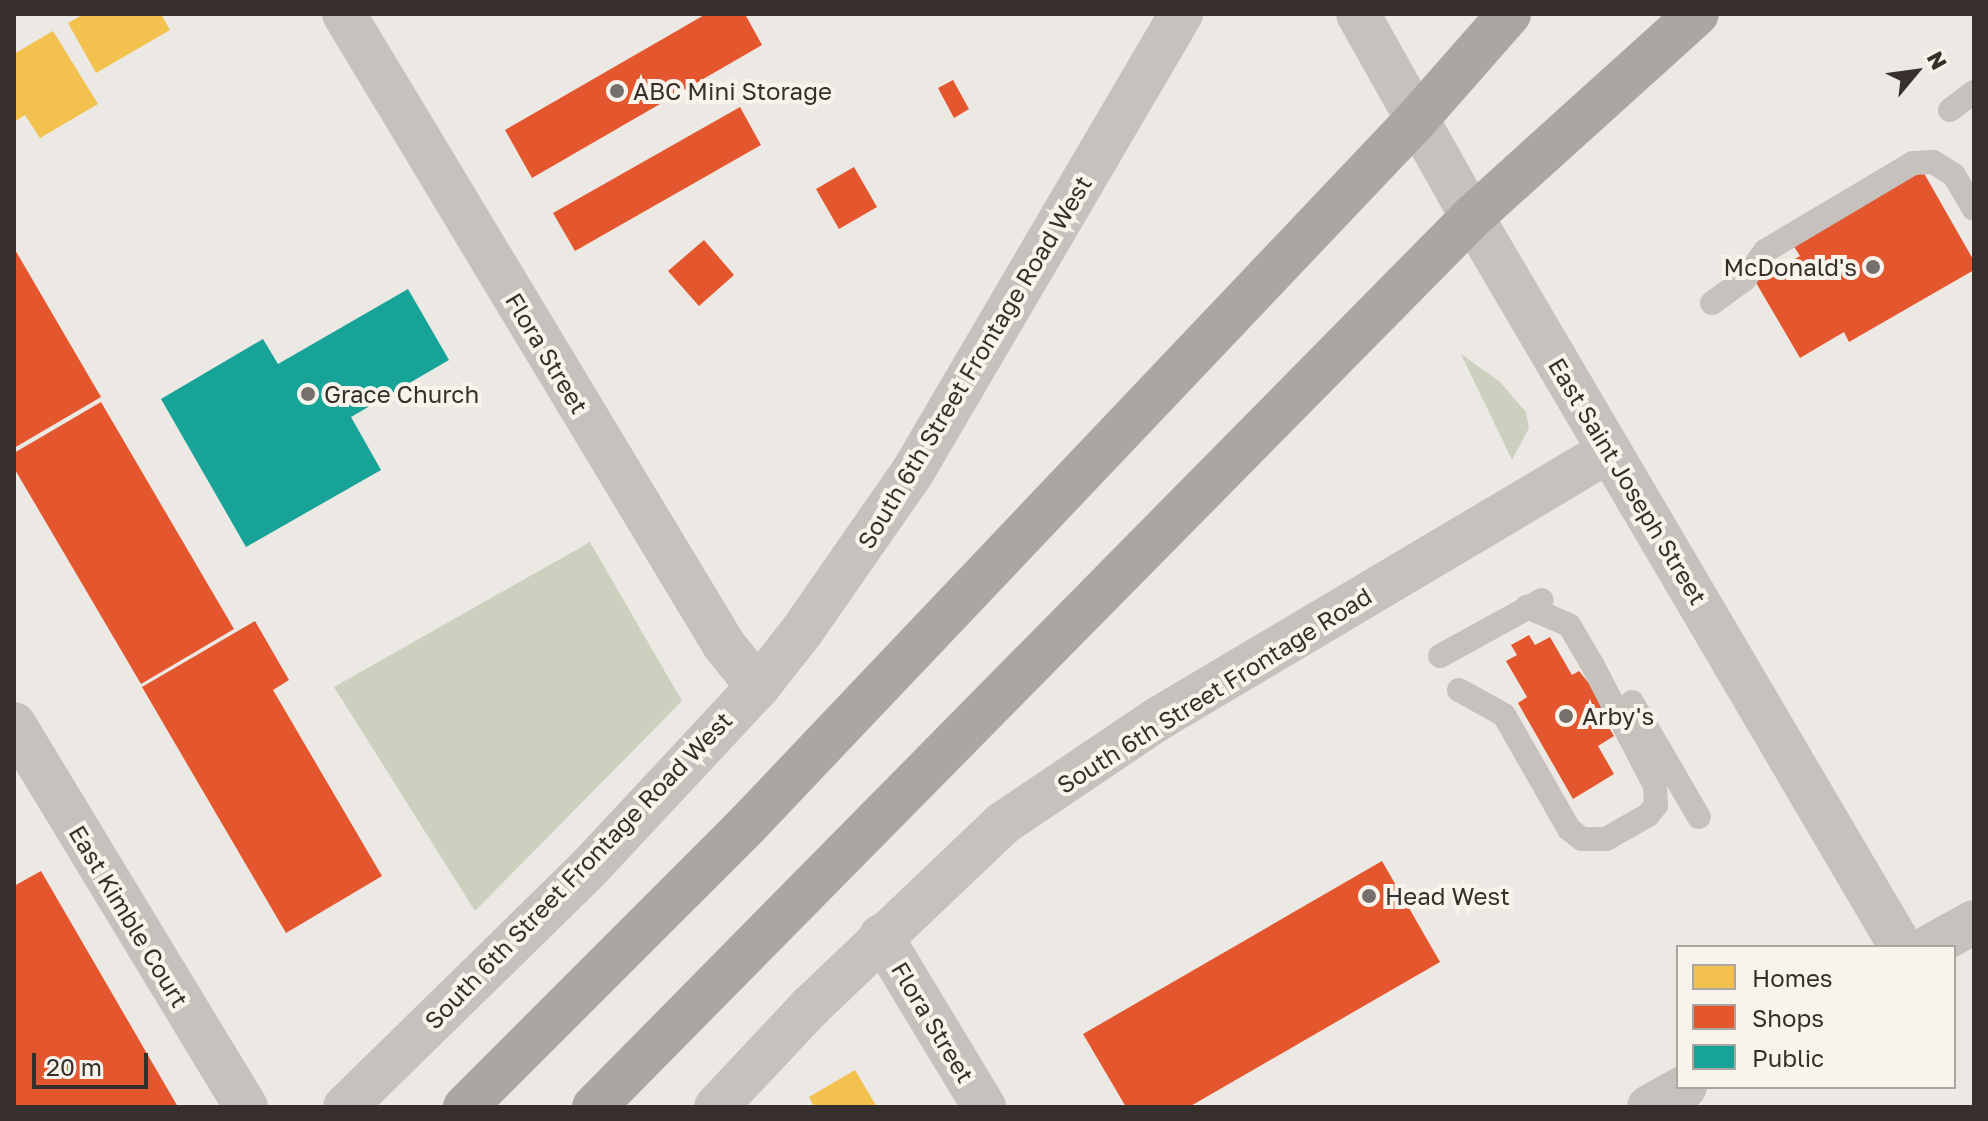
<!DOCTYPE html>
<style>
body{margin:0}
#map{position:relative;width:1988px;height:1121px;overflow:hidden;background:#ece9e4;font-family:"Golos Text",sans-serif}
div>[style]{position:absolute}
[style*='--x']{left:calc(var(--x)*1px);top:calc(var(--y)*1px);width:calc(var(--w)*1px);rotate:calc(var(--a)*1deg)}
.green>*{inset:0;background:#ccd1bf}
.homes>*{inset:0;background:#f2c14e}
.shops>*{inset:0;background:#e4572e}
.public>*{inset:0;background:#17a398}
.service>*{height:24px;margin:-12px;padding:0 12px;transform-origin:12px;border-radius:12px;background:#c6c1bc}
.minor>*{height:44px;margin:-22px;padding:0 22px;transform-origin:22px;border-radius:22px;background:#c6c1bc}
.tertiary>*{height:44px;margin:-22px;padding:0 22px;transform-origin:22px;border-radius:22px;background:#c6c1bc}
.primary>*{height:44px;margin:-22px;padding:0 22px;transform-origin:22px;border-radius:22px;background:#aba6a1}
.dots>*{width:22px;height:22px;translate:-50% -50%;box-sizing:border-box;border:4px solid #f8f4ec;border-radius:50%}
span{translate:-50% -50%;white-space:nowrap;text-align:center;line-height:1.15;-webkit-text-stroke:8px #f8f4ec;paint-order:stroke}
.poi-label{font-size:24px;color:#362f2b}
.left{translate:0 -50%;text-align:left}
.right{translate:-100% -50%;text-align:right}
.street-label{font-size:24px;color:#362f2b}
.frame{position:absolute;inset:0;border:16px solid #362f2b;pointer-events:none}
.legend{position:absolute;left:1676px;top:945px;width:280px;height:144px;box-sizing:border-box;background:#f8f4ec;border:2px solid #aaa59f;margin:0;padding:10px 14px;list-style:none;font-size:24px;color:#362f2b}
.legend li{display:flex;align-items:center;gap:16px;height:40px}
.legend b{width:40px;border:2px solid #aaa59f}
.north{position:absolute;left:1876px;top:32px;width:80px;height:80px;-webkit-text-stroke:6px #f8f4ec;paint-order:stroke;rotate:61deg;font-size:22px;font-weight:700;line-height:32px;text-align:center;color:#362f2b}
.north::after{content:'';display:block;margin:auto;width:28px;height:36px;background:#362f2b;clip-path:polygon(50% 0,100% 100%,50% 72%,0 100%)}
.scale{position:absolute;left:32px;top:1053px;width:116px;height:36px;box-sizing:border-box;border:4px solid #362f2b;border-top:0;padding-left:10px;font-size:24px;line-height:28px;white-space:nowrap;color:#362f2b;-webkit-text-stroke:6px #f8f4ec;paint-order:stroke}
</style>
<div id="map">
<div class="green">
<i style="clip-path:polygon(1461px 354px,1500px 382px,1526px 412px,1529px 428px,1512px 460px)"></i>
<i style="clip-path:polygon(590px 542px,682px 701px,475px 911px,334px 687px)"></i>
</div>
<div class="homes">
<i style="clip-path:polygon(84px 14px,161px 14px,170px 30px,96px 73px,68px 23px)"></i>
<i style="clip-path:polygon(53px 31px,98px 104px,40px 138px,25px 115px,14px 122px,14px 54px)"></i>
<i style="clip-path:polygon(855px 1070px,877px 1107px,814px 1107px,809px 1097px)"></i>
</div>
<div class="shops">
<i style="clip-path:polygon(706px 14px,745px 14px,762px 45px,532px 178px,505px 130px)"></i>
<i style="clip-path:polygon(953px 80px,969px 109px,954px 118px,938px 88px)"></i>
<i style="clip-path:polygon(740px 107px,761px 145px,575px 251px,553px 213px)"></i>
<i style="clip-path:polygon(854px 167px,877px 207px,839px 229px,816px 189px)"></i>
<i style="clip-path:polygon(1921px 168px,1974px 261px,1974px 270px,1849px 342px,1844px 332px,1800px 358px,1755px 281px,1800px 256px,1791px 242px)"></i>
<i style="clip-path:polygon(704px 240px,734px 275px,699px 306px,668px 271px)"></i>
<i style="clip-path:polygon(14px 248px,101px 397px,14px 448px)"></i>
<i style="clip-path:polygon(101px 402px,234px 629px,141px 684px,14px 468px,14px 453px)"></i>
<i style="clip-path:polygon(255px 621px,289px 680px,273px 690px,382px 876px,286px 933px,142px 687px)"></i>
<i style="clip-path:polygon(1529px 635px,1535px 645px,1550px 637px,1572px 675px,1579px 671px,1607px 706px,1599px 711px,1614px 736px,1598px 746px,1614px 774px,1573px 799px,1518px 703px,1527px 697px,1506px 661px,1517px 655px,1511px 645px)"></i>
<i style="clip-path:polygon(1382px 861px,1440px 962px,1189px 1107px,1126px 1107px,1083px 1034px)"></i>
<i style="clip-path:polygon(41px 871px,178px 1107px,14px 1107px,14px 886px)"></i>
</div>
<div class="public">
<i style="clip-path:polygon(408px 289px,449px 360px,351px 417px,381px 470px,246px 547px,161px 399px,263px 339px,278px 364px)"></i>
</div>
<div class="service">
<i style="--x:1950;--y:110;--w:30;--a:-37"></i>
<i style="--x:1712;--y:303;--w:39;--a:-36"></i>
<i style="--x:1744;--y:280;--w:36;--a:-54"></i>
<i style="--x:1765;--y:251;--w:172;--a:-30.7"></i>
<i style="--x:1913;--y:163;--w:20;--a:-3"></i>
<i style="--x:1933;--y:162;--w:25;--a:32"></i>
<i style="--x:1954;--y:175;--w:39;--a:60"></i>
<i style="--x:1440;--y:656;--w:116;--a:-28.8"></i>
<i style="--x:1459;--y:690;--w:51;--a:29.1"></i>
<i style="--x:1504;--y:715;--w:131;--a:60.3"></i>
<i style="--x:1569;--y:829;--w:16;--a:38"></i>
<i style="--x:1582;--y:839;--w:24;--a:0"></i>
<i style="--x:1606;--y:839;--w:48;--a:-29.7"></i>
<i style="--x:1648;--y:815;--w:13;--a:-51"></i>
<i style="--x:1656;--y:805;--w:19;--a:-93"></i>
<i style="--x:1655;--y:786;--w:137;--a:-117.3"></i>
<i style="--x:1592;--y:664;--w:45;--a:-120.5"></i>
<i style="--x:1569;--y:625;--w:46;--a:-156.8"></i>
<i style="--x:1632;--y:702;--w:133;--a:59.8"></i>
</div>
<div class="minor">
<i style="--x:344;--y:14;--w:737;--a:58.94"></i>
<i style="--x:724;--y:645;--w:54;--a:51"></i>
<i style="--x:1472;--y:217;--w:847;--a:59.56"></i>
<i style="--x:14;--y:724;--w:448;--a:58.8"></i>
<i style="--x:881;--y:936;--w:200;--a:58.9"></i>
<i style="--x:1929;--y:947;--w:51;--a:-29.1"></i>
<i style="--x:345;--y:1107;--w:342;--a:-44.4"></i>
<i style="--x:589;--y:868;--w:248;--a:-47"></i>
<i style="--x:758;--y:687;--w:71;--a:-51.8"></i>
<i style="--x:802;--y:631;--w:193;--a:-55.2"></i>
<i style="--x:912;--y:473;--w:532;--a:-59.63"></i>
<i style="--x:716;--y:1107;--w:137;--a:-46.8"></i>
<i style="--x:810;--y:1007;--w:265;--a:-43.6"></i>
<i style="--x:1002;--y:824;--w:186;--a:-34"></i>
<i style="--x:1156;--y:720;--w:527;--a:-30.7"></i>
<i style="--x:1649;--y:1107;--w:41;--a:-29.1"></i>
</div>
<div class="tertiary">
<i style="--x:1358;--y:14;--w:233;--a:60.7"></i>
</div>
<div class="primary">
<i style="--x:465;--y:1107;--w:399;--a:-45"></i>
<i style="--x:747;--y:825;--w:972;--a:-46.5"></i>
<i style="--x:1416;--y:120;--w:141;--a:-48.7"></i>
<i style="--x:594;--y:1107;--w:1250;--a:-45.39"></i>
<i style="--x:1472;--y:217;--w:303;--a:-42.1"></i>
</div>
<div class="dots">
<i style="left:617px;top:91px;background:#76706c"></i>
<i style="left:1873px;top:267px;background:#76706c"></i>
<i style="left:308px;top:394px;background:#76706c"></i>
<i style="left:1566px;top:716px;background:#76706c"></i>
<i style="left:1369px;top:896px;background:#76706c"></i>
</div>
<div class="poi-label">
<span class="left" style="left:633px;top:91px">ABC Mini Storage</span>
<span class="right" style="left:1857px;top:267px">McDonald's</span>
<span class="left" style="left:324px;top:394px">Grace Church</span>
<span class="left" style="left:1582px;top:716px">Arby's</span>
<span class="left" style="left:1385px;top:896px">Head West</span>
</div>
<div class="street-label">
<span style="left:547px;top:353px;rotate:59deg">Flora Street</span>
<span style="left:974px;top:362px;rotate:-59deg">South 6th Street Frontage Road West</span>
<span style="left:1628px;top:481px;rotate:59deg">East Saint Joseph Street</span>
<span style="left:1214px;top:690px;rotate:-32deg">South 6th Street Frontage Road</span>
<span style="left:578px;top:870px;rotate:-46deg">South 6th Street Frontage Road West</span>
<span style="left:129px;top:916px;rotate:59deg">East Kimble Court</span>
<span style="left:933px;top:1022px;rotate:59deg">Flora Street</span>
</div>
<div class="frame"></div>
<ul class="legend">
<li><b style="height:22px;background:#f2c14e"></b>Homes</li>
<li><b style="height:22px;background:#e4572e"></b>Shops</li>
<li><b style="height:22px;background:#17a398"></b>Public</li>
</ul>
<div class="north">N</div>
<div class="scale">20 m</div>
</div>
